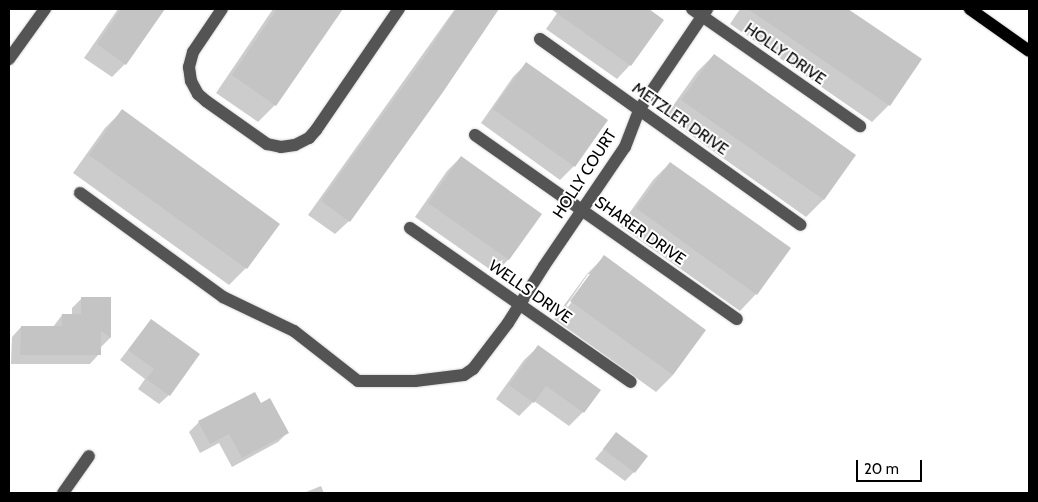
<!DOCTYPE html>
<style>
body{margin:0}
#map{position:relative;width:1038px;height:502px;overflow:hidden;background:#fff;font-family:Cabin,sans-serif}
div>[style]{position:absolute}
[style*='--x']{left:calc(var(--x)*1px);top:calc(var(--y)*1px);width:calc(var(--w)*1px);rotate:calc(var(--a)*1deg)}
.shadow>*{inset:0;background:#0003}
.building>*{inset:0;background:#c4c4c4}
.roads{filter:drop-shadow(0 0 1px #dbdbdb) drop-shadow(0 0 1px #dbdbdb)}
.minor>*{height:12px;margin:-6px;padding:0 6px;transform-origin:6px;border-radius:6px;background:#545454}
.major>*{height:12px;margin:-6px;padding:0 6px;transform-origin:6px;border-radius:6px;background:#000}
span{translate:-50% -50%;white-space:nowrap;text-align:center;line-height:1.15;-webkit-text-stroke:4px #fff;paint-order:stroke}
.street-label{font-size:16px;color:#000}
.frame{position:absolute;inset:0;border:10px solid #000;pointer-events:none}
.scale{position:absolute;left:856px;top:460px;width:66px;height:22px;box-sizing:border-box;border:2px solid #000;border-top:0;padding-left:6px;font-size:15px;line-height:18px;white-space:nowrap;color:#000;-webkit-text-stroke:4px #fff;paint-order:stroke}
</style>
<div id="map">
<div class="shadow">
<i style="clip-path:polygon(118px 9px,164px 9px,125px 64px,112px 77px,84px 58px)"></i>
<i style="clip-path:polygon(273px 9px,342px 9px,275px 105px,258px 122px,216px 93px)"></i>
<i style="clip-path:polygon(455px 9px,497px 9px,349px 221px,335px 234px,308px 215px)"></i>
<i style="clip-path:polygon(560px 9px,646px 9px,662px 20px,630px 65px,617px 79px,546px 29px)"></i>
<i style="clip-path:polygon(740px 9px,846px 9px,920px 60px,889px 105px,872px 122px,730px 24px)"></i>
<i style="clip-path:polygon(714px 55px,855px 155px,823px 200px,806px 217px,665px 117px,697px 72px)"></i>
<i style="clip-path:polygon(526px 64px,574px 166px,560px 180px,481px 123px,513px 77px)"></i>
<i style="clip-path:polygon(122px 111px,278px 224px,246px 268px,229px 285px,73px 173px,105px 128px)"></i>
<i style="clip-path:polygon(461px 157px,541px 214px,508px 260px,495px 273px,415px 217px,447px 171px)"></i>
<i style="clip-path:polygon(670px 163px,756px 294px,740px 311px,620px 226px,653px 180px)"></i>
<i style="clip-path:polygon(evenodd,604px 257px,673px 375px,656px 392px,554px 319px,587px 274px,604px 257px,588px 274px,592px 274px,568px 307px,566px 306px,588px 274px)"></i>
<i style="clip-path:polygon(82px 298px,110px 298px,110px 338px,101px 347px,99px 354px,90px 364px,11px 364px,12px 337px,21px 327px,53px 327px,62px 315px,72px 315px,72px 308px)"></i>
<i style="clip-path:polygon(151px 320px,169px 395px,159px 404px,138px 389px,145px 379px,120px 360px)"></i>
<i style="clip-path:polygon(538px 347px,583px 412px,569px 426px,534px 401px,519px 416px,496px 399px,524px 360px)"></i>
<i style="clip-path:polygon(260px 405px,287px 433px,278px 442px,232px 467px,219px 443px,200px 453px,189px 432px,199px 422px)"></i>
<i style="clip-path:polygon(616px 434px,634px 472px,625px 481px,595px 459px)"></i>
<i style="clip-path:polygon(321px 486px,324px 493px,304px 493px,306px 492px)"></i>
</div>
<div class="building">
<i style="clip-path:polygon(121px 9px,165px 9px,126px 65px,97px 44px)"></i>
<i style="clip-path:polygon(277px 9px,343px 9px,276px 106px,232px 75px)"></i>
<i style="clip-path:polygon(456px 9px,499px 9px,443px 92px,350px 222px,321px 201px,426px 55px)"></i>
<i style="clip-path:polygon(551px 9px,649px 9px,664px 20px,631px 66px)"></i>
<i style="clip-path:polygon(748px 9px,848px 9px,922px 59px,890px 106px)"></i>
<i style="clip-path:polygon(714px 54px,856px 155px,824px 200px,681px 100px)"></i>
<i style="clip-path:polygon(526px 62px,608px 120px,575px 167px,493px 109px)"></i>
<i style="clip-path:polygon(122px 109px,280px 224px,247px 269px,89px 155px)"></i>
<i style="clip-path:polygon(461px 156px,542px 214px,509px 260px,428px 203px)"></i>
<i style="clip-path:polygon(670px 162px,791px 248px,757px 295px,636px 208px)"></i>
<i style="clip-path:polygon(604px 255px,706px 330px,673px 375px,570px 301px)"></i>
<i style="clip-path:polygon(81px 297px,111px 297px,111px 338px,101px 331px,101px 355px,20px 355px,21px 326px,62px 326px,62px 314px,81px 314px)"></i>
<i style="clip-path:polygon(151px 319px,200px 354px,170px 396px,146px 379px,154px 369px,128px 350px)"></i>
<i style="clip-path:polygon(538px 345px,601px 390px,584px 413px,546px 386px,534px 403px,509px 385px)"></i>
<i style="clip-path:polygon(255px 392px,261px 403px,270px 398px,289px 433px,242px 458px,229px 434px,210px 444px,198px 421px)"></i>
<i style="clip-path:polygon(616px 432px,648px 456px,635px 473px,603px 449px)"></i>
</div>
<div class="roads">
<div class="minor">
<i style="--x:222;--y:9;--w:52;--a:124"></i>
<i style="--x:193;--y:52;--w:16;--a:105"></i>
<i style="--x:189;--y:67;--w:14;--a:82"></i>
<i style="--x:191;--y:81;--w:15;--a:62"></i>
<i style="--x:198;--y:94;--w:11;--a:41"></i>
<i style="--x:206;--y:101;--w:75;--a:35.2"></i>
<i style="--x:267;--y:144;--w:14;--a:12"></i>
<i style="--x:281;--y:147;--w:14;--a:-8"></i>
<i style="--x:295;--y:145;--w:16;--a:-27"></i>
<i style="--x:309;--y:138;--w:11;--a:-49"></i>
<i style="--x:316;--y:130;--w:147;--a:-55.6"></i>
<i style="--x:692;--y:9;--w:205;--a:34.9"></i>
<i style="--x:540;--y:39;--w:320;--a:35.5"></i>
<i style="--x:9;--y:59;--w:62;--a:-54.2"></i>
<i style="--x:475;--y:135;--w:320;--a:35.1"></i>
<i style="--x:80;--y:193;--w:177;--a:36"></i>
<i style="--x:223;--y:297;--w:79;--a:25.6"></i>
<i style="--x:294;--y:331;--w:81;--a:38"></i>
<i style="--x:358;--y:381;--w:57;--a:0"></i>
<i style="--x:415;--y:381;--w:49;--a:-7"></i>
<i style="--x:464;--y:375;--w:11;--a:-34"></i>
<i style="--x:473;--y:369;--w:58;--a:-52.7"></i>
<i style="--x:508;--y:323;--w:67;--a:-57.7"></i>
<i style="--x:544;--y:266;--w:144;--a:-55.8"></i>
<i style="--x:625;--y:147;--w:40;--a:-69"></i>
<i style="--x:639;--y:110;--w:122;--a:-56"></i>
<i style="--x:410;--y:228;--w:269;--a:34.9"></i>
<i style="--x:63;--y:493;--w:45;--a:-54.9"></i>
</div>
<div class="major">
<i style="--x:970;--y:9;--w:72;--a:35.4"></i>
</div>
</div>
<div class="street-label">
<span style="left:785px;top:54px;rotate:35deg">HOLLY DRIVE</span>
<span style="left:680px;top:119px;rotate:35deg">METZLER DRIVE</span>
<span style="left:585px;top:174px;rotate:-57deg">HOLLY COURT</span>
<span style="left:640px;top:231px;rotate:35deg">SHARER DRIVE</span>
<span style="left:530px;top:292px;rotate:35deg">WELLS DRIVE</span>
</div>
<div class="frame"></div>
<div class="scale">20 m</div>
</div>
